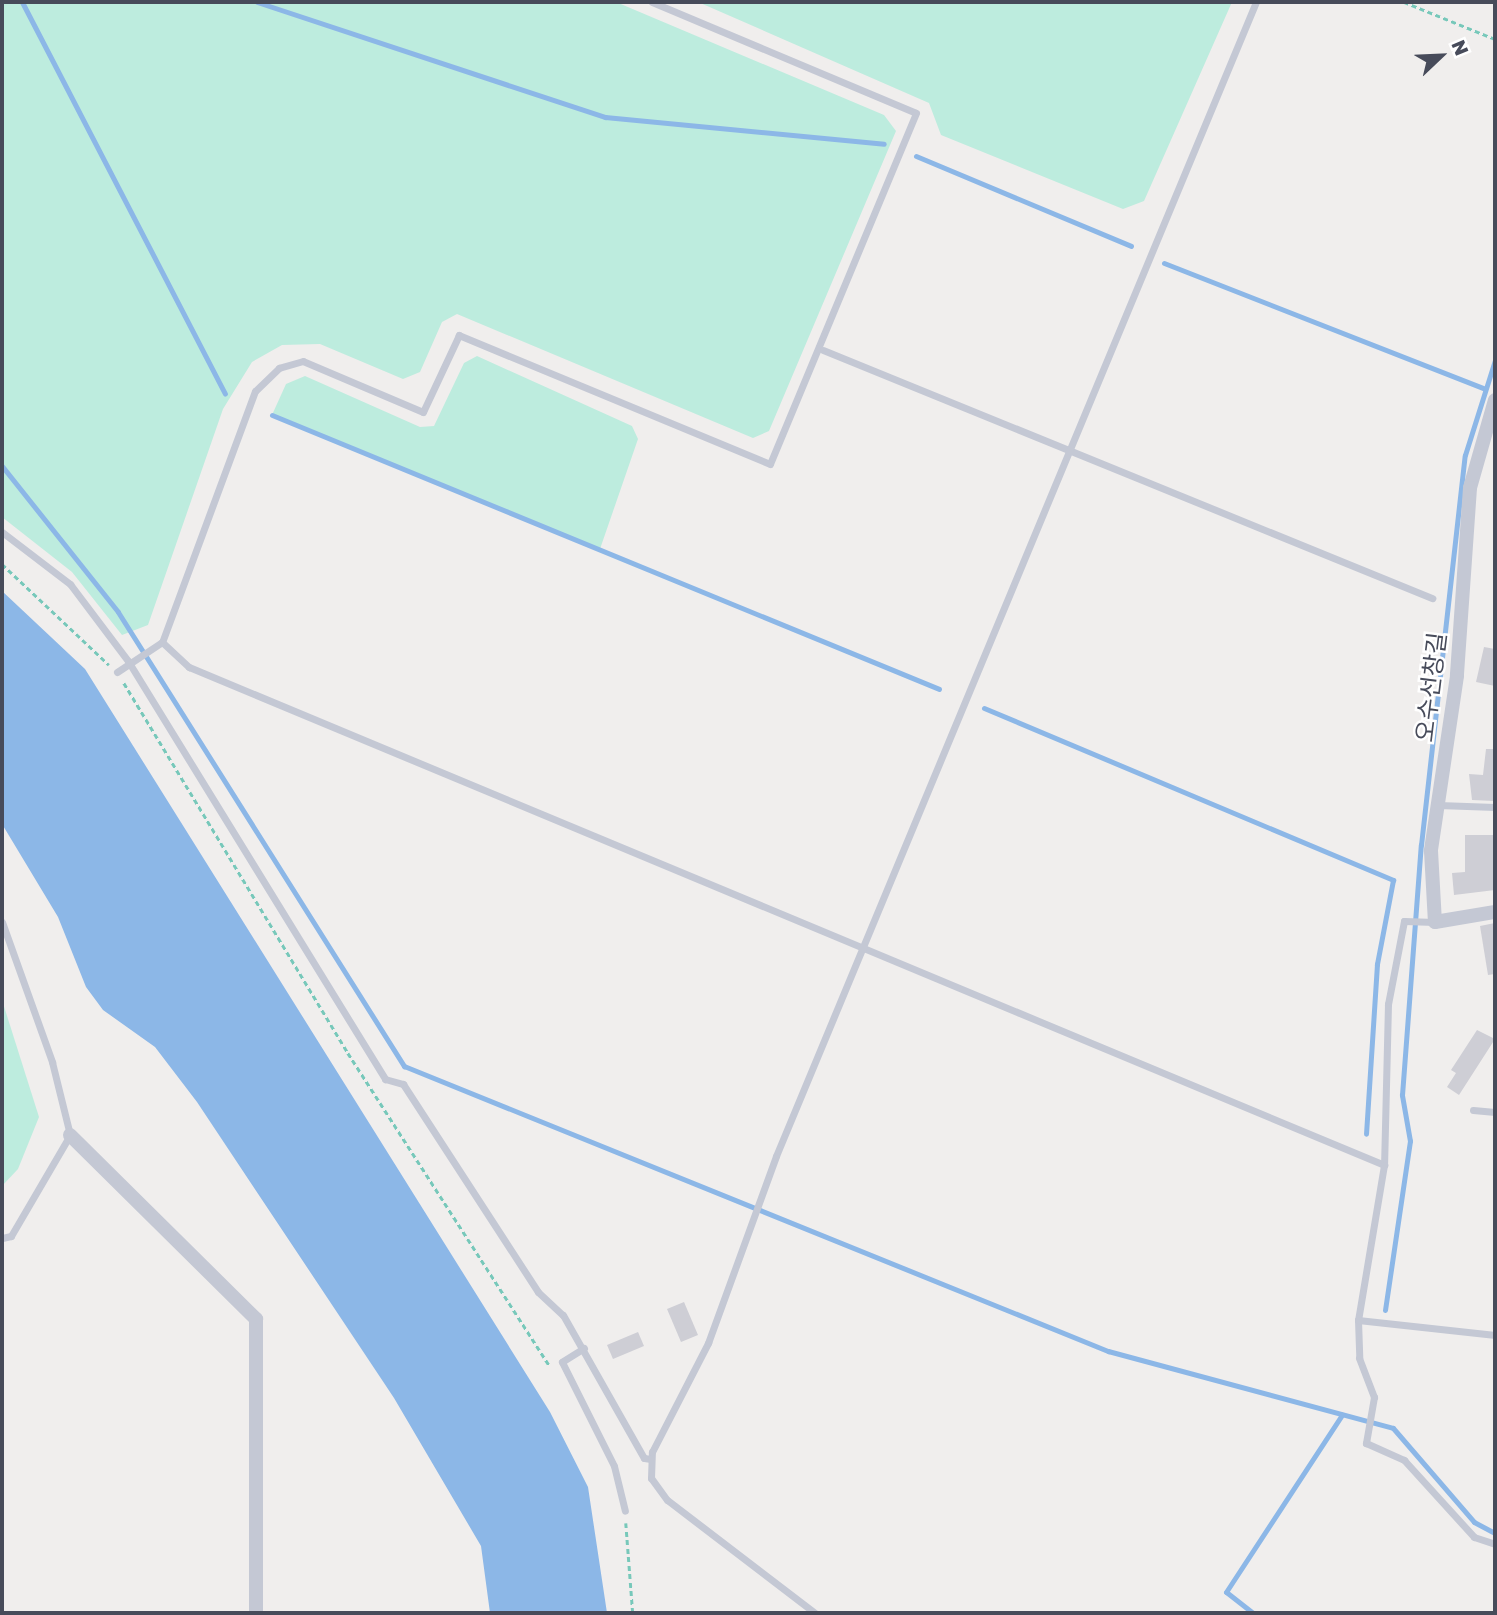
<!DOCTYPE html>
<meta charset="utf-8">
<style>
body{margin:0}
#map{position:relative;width:1497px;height:1615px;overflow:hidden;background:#f0eeed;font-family:"Golos Text","Noto Sans KR",sans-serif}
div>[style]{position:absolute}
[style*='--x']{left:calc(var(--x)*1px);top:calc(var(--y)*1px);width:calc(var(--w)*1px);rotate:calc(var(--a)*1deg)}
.green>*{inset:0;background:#bdecde}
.water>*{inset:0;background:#8cb7e7}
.stream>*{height:5px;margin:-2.5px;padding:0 2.5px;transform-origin:2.5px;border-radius:2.5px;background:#8cb7e7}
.building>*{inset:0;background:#ceced5}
.path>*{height:2.5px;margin-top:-1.25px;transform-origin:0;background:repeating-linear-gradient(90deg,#77c8ba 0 5px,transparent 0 8.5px)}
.service>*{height:7px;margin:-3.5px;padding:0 3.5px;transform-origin:3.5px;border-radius:3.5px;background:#c4c8d4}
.minor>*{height:14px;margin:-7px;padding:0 7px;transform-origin:7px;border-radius:7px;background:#c4c8d4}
span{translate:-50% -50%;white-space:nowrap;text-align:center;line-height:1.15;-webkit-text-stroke:5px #fff;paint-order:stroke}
.street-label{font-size:24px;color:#474b5a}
.frame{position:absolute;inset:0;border:4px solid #474b5a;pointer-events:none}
.north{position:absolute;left:1406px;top:21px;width:70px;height:70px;-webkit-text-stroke:5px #fff;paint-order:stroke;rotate:67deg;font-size:19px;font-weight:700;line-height:28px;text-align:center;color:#474b5a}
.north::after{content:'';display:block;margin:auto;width:24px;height:32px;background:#474b5a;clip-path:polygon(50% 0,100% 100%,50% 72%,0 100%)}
</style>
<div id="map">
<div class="green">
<i style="clip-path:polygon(2px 2px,616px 2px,884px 115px,896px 131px,769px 431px,753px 438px,457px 314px,442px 322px,420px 372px,403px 379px,320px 344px,282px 345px,252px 362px,223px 409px,148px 625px,122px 635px,72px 572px,2px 517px)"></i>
<i style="clip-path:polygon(698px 2px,1232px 2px,1144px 201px,1123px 209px,941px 135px,929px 103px)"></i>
<i style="clip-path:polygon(477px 356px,632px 426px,638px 439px,600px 549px,272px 415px,286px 384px,305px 376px,420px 427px,434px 426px,464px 363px)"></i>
<i style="clip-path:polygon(2px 1000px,39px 1117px,18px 1169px,2px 1186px)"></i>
</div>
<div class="water">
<i style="clip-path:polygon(2px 591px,85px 669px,550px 1412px,588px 1487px,607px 1613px,490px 1613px,481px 1546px,394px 1398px,197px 1102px,155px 1047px,103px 1010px,86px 987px,58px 917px,2px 824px)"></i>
</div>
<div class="stream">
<i style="--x:22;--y:2;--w:441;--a:62.6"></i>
<i style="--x:257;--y:2;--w:367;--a:18.3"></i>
<i style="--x:605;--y:117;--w:280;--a:5.5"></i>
<i style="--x:916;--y:156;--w:233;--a:22.7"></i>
<i style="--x:1164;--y:263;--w:345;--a:21.4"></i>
<i style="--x:272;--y:415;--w:721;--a:22.33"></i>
<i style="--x:2;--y:466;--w:186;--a:51.5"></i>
<i style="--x:118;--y:612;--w:537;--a:57.79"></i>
<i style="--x:404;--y:1066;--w:760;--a:22.04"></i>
<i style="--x:1108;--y:1351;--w:295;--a:15.1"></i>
<i style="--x:1393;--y:1428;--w:124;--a:49.2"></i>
<i style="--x:1474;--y:1522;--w:24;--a:28"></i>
<i style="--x:984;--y:708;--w:444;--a:22.8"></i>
<i style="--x:1393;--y:880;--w:86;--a:100.8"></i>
<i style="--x:1377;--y:964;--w:170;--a:93.7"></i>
<i style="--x:1385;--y:1310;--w:171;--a:-81.6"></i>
<i style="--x:1410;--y:1141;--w:47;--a:-99.9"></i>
<i style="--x:1402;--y:1095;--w:251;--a:-85.7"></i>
<i style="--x:1421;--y:845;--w:392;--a:-83.6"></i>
<i style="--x:1465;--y:455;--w:100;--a:-72.5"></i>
<i style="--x:1253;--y:1613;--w:34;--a:-142"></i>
<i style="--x:1226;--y:1592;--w:212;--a:-56.8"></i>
</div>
<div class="building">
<i style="clip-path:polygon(1484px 647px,1495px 649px,1495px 686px,1476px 682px)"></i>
<i style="clip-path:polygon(1486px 749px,1495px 749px,1494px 801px,1472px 800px,1469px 774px,1483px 775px)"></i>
<i style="clip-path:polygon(1465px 835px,1495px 835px,1495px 890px,1454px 895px,1452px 873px,1465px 872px)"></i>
<i style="clip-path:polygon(1495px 923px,1495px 974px,1488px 975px,1480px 926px)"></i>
<i style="clip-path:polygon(1477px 1030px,1495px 1039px,1459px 1095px,1447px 1087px,1456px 1073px,1451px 1070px)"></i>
<i style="clip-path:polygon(684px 1302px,698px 1335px,681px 1342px,667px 1309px)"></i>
<i style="clip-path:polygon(638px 1332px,644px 1346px,613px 1359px,607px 1345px)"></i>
</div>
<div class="path">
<i style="--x:1404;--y:2;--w:98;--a:22.1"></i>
<i style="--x:2;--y:564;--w:147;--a:43.3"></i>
<i style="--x:124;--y:683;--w:433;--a:58.8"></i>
<i style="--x:348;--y:1053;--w:373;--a:57.2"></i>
<i style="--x:626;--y:1523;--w:90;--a:85.6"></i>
</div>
<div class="service">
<i style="--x:652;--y:2;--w:286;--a:22.8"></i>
<i style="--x:916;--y:113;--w:380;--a:112.6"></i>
<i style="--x:770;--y:464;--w:337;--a:-157.5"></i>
<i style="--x:459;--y:335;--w:85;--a:115.1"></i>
<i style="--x:423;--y:412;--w:130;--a:-157"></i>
<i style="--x:303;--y:361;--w:25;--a:164"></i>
<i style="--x:279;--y:368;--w:33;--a:136"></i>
<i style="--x:255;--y:391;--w:268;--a:110.3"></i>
<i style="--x:162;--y:642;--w:37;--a:43"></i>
<i style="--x:189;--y:667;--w:1295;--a:22.62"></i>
<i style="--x:823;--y:350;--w:658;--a:22.16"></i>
<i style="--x:2;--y:532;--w:86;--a:37.4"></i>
<i style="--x:70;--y:584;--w:96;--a:53"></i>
<i style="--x:128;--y:661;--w:491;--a:58.4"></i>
<i style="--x:385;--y:1079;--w:19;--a:16"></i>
<i style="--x:403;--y:1084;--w:248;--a:57"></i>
<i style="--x:538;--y:1292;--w:34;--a:43"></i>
<i style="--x:563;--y:1315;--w:164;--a:60.5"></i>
<i style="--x:644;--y:1458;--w:7;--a:8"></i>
<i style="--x:117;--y:672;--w:54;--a:-33.7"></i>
<i style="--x:1438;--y:805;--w:57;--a:2"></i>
<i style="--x:2;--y:922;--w:149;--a:70.3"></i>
<i style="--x:52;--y:1062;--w:75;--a:76.1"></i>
<i style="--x:70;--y:1135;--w:117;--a:120.3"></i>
<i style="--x:11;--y:1236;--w:9;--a:167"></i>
<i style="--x:1435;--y:922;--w:31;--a:-178"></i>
<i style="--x:1404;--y:921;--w:85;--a:100.9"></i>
<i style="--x:1388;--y:1004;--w:161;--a:91.4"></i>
<i style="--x:1384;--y:1165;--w:157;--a:99.5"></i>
<i style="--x:1358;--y:1320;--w:38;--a:88"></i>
<i style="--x:1359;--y:1358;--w:42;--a:69"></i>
<i style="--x:1374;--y:1397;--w:47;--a:99.9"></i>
<i style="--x:1366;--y:1443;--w:42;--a:24.1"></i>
<i style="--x:1404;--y:1460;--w:104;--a:47.7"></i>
<i style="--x:1474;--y:1537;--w:22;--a:18"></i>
<i style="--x:1473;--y:1110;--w:22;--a:5"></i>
<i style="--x:1358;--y:1320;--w:138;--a:6.2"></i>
<i style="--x:584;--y:1348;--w:26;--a:148"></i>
<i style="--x:562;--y:1362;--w:116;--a:63.4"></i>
<i style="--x:614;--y:1466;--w:46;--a:76.3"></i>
<i style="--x:815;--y:1613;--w:186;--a:-142.6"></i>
<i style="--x:667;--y:1500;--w:27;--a:-126"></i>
<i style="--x:651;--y:1478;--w:26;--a:-88"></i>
<i style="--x:652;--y:1452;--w:123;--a:-62.8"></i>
<i style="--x:708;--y:1343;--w:199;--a:-70"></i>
<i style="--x:776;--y:1156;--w:1250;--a:-67.42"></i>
</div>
<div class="minor">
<i style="--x:1495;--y:400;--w:91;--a:105.9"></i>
<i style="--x:1470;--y:488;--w:188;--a:94"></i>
<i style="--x:1457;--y:676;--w:177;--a:98.5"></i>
<i style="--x:1431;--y:851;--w:71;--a:86.8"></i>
<i style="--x:1435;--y:922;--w:61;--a:-9.5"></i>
<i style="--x:70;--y:1135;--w:262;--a:44.7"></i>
<i style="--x:256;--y:1319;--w:294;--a:90"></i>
</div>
<div class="street-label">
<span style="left:1430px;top:687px;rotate:-83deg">오수선창길</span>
</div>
<div class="frame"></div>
<div class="north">N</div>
</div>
